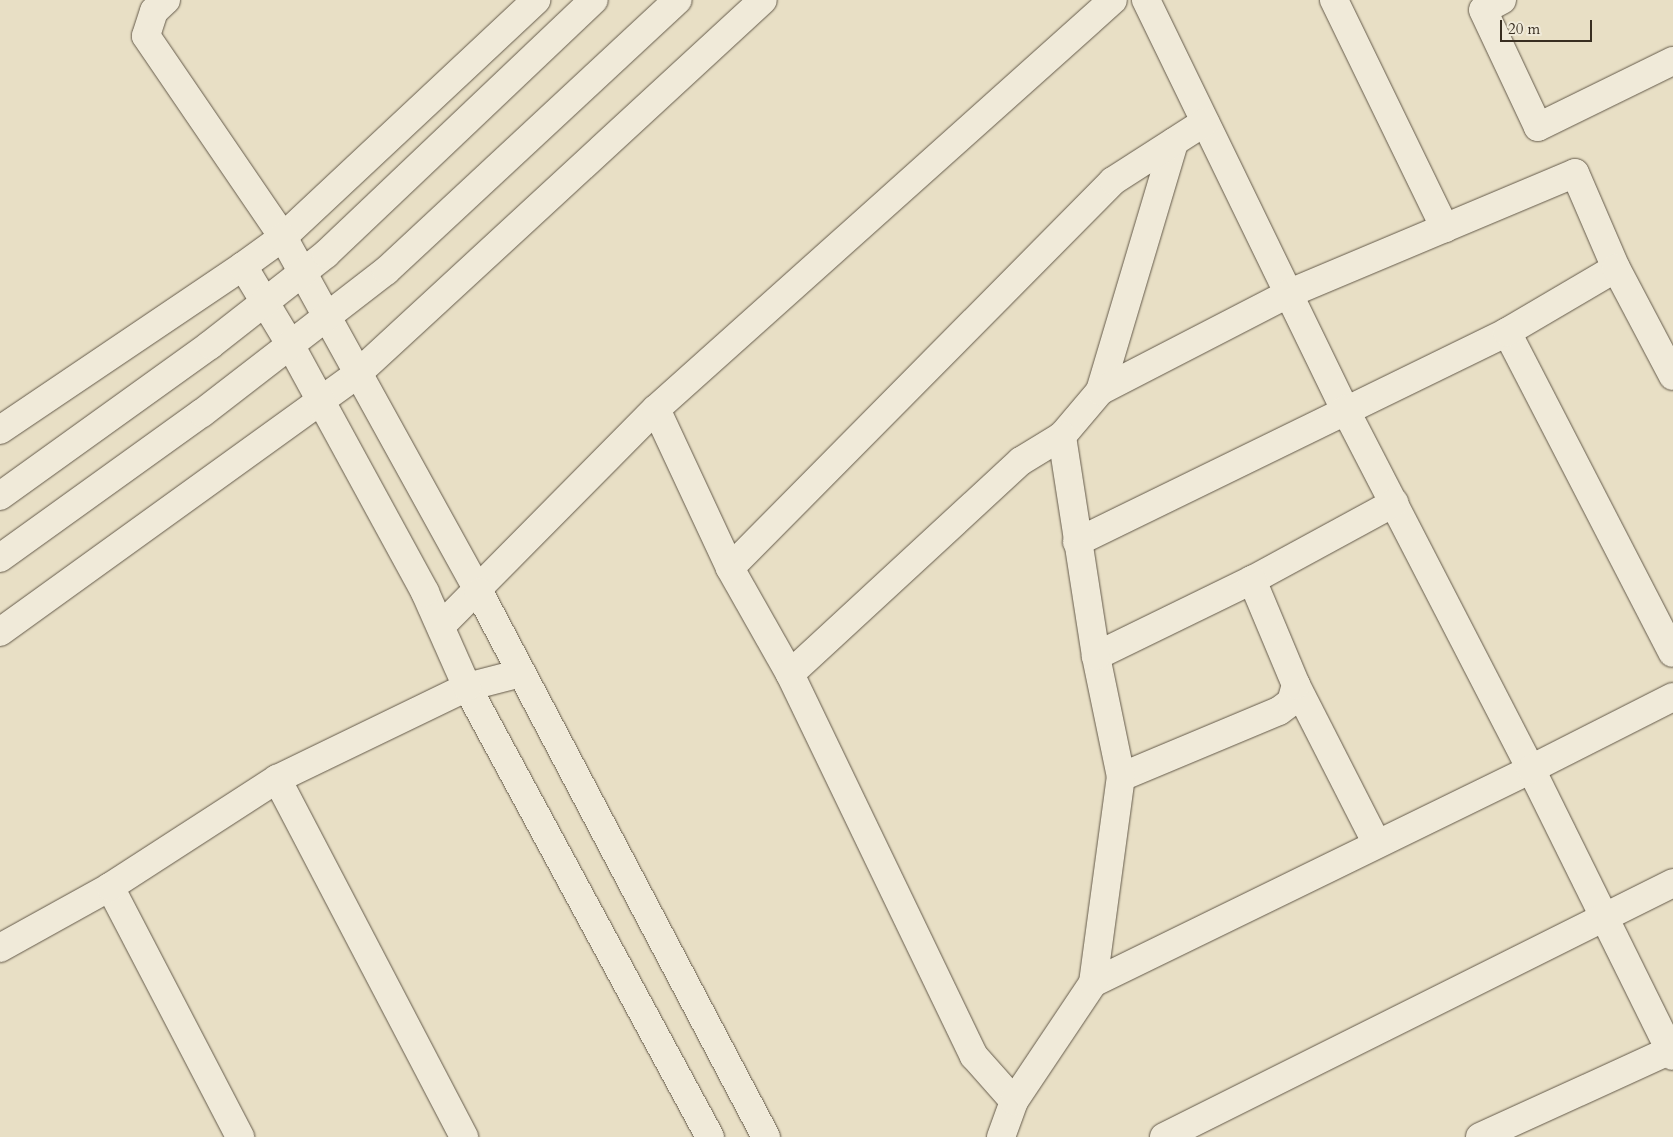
<!DOCTYPE html>
<style>
body{margin:0}
#map{position:relative;width:1673px;height:1137px;overflow:hidden;background:#e8dfc5;font-family:Cardo,serif}
div>[style]{position:absolute}
[style*='--x']{left:calc(var(--x)*1px);top:calc(var(--y)*1px);width:calc(var(--w)*1px);rotate:calc(var(--a)*1deg)}
.roads{filter:drop-shadow(0 0 1px #645a4a) drop-shadow(0 0 1px #645a4a)}
.street>*{height:28px;margin:-14px;padding:0 14px;transform-origin:14px;border-radius:14px;background:#f0ead9}
.secondary>*{height:28px;margin:-14px;padding:0 14px;transform-origin:14px;border-radius:14px;background:#f0ead9}
span{translate:-50% -50%;white-space:nowrap;text-align:center;line-height:1.15;-webkit-text-stroke:4px #f0ead9;paint-order:stroke}
.scale{position:absolute;left:1500px;top:20px;width:92px;height:22px;box-sizing:border-box;border:2px solid #382e21;border-top:0;padding-left:6px;font-size:15px;line-height:18px;white-space:nowrap;color:#382e21;-webkit-text-stroke:4px #f0ead9;paint-order:stroke}
</style>
<div id="map">
<div class="roads">
<div class="street">
<i style="--x:166;--y:0;--w:16;--a:137"></i>
<i style="--x:154;--y:11;--w:26;--a:108"></i>
<i style="--x:146;--y:36;--w:243;--a:55.7"></i>
<i style="--x:283;--y:237;--w:347;--a:-43.1"></i>
<i style="--x:1146;--y:0;--w:455;--a:64.1"></i>
<i style="--x:1345;--y:409;--w:405;--a:62.7"></i>
<i style="--x:1531;--y:769;--w:320;--a:63.7"></i>
<i style="--x:1334;--y:0;--w:254;--a:64.1"></i>
<i style="--x:1502;--y:0;--w:21;--a:152"></i>
<i style="--x:1483;--y:10;--w:129;--a:64.8"></i>
<i style="--x:1538;--y:127;--w:150;--a:-26.1"></i>
<i style="--x:1507;--y:332;--w:361;--a:62.7"></i>
<i style="--x:1100;--y:391;--w:260;--a:-73.4"></i>
<i style="--x:656;--y:409;--w:175;--a:65"></i>
<i style="--x:730;--y:568;--w:122;--a:60.5"></i>
<i style="--x:790;--y:674;--w:424;--a:64.3"></i>
<i style="--x:974;--y:1056;--w:60;--a:48.4"></i>
<i style="--x:0;--y:430;--w:293;--a:-34"></i>
<i style="--x:1077;--y:542;--w:479;--a:-26"></i>
<i style="--x:1507;--y:332;--w:126;--a:-30.4"></i>
<i style="--x:730;--y:568;--w:544;--a:-45.3"></i>
<i style="--x:1113;--y:181;--w:109;--a:-32.7"></i>
<i style="--x:442;--y:625;--w:304;--a:-45.3"></i>
<i style="--x:656;--y:409;--w:613;--a:-41.83"></i>
<i style="--x:0;--y:632;--w:439;--a:-35.8"></i>
<i style="--x:356;--y:375;--w:553;--a:-42.66"></i>
<i style="--x:1096;--y:656;--w:174;--a:-26"></i>
<i style="--x:1252;--y:580;--w:162;--a:-28.5"></i>
<i style="--x:790;--y:674;--w:314;--a:-42.7"></i>
<i style="--x:1021;--y:461;--w:48;--a:-31.4"></i>
<i style="--x:1062;--y:436;--w:59;--a:-49.8"></i>
<i style="--x:1100;--y:391;--w:214;--a:-27.3"></i>
<i style="--x:1290;--y:293;--w:309;--a:-22.8"></i>
<i style="--x:1575;--y:173;--w:103;--a:66.7"></i>
<i style="--x:1616;--y:268;--w:122;--a:62.2"></i>
<i style="--x:1296;--y:685;--w:178;--a:63"></i>
<i style="--x:1121;--y:777;--w:171;--a:-22.7"></i>
<i style="--x:1279;--y:711;--w:15;--a:-37"></i>
<i style="--x:1291;--y:702;--w:18;--a:-74"></i>
<i style="--x:1296;--y:685;--w:114;--a:-112.7"></i>
<i style="--x:277;--y:779;--w:404;--a:62.4"></i>
<i style="--x:110;--y:887;--w:282;--a:62.5"></i>
<i style="--x:0;--y:948;--w:126;--a:-29"></i>
<i style="--x:110;--y:887;--w:199;--a:-32.9"></i>
<i style="--x:277;--y:779;--w:211;--a:-25.8"></i>
<i style="--x:467;--y:687;--w:56;--a:-14.5"></i>
<i style="--x:1093;--y:983;--w:487;--a:-26"></i>
<i style="--x:1531;--y:769;--w:159;--a:-26.9"></i>
<i style="--x:710;--y:1137;--w:511;--a:-118.37"></i>
<i style="--x:467;--y:687;--w:104;--a:-113.9"></i>
<i style="--x:425;--y:592;--w:282;--a:-118.6"></i>
<i style="--x:290;--y:344;--w:91;--a:-121.1"></i>
<i style="--x:243;--y:266;--w:49;--a:-35.9"></i>
<i style="--x:283;--y:237;--w:406;--a:61.1"></i>
<i style="--x:479;--y:592;--w:616;--a:62.23"></i>
<i style="--x:1001;--y:1137;--w:38;--a:-70"></i>
<i style="--x:1014;--y:1101;--w:142;--a:-56.2"></i>
<i style="--x:1093;--y:983;--w:208;--a:-82.3"></i>
<i style="--x:1121;--y:777;--w:124;--a:-101.7"></i>
<i style="--x:1096;--y:656;--w:223;--a:-98.8"></i>
<i style="--x:1164;--y:1137;--w:569;--a:-26.52"></i>
<i style="--x:1480;--y:1137;--w:212;--a:-24.5"></i>
</div>
<div class="secondary">
<i style="--x:0;--y:496;--w:259;--a:-35.7"></i>
<i style="--x:210;--y:345;--w:147;--a:-38.1"></i>
<i style="--x:326;--y:254;--w:369;--a:-43.5"></i>
<i style="--x:0;--y:558;--w:249;--a:-35.7"></i>
<i style="--x:202;--y:413;--w:232;--a:-37.7"></i>
<i style="--x:386;--y:271;--w:398;--a:-42.9"></i>
</div>
</div>
<div class="scale">20 m</div>
</div>
